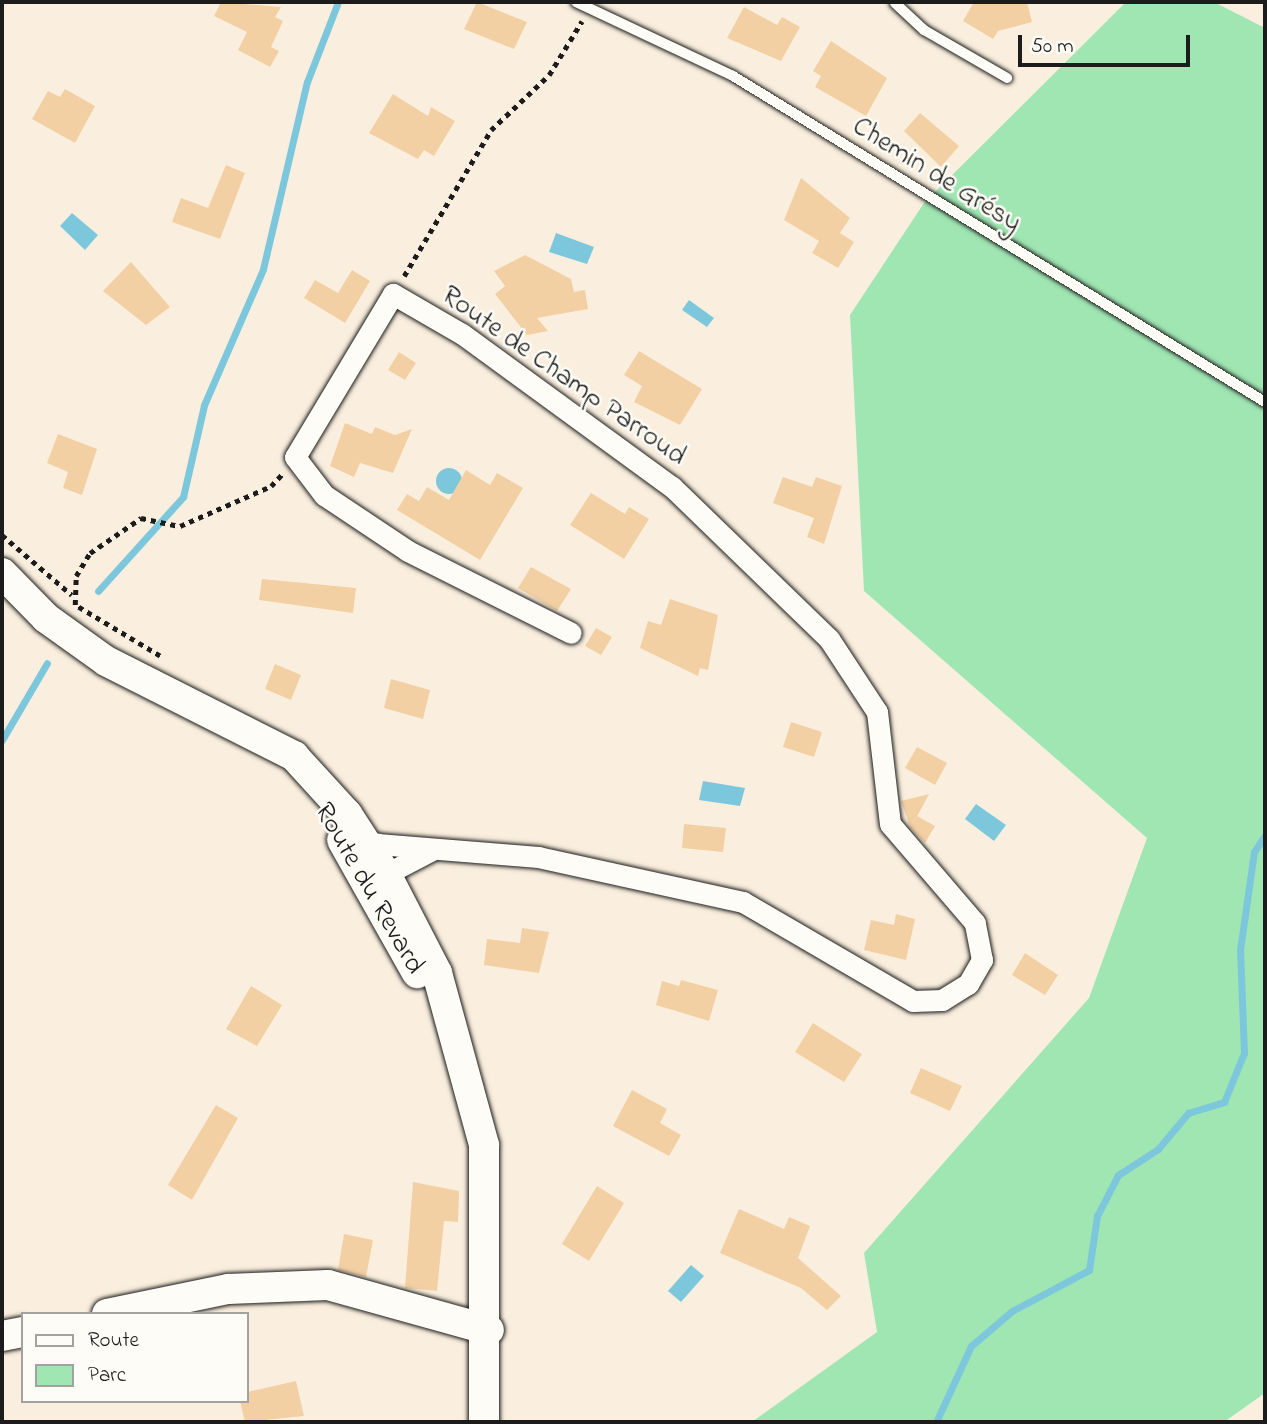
<!DOCTYPE html>
<meta charset="utf-8">
<style>
body{margin:0}
#map{position:relative;width:1267px;height:1424px;overflow:hidden;background:#faefde;font-family:"Indie Flower",sans-serif}
div>[style]{position:absolute}
[style*='--x']{left:calc(var(--x)*1px);top:calc(var(--y)*1px);width:calc(var(--w)*1px);rotate:calc(var(--a)*1deg)}
.green>*{inset:0;background:#a0e6b3}
.water>*{inset:0;background:#7dc7dd}
.round{border-radius:50%}
.stream>*{height:7px;margin:-3.5px;padding:0 3.5px;transform-origin:3.5px;border-radius:3.5px;background:#7dc7dd}
.building>*{inset:0;background:#f2d0a3}
.path>*{height:4.5px;margin-top:-2.25px;transform-origin:0;background:repeating-linear-gradient(90deg,#1c1c1c 0 5px,transparent 0 10px)}
.roads{filter:drop-shadow(0 0 2px #1c1c1c) drop-shadow(0 0 2px #1c1c1c)}
.lane>*{height:10px;margin:-5px;padding:0 5px;transform-origin:5px;border-radius:5px;background:#fdfcf7}
.street>*{height:21px;margin:-10.5px;padding:0 10.5px;transform-origin:10.5px;border-radius:10.5px;background:#fdfcf7}
.secondary>*{height:30px;margin:-15px;padding:0 15px;transform-origin:15px;border-radius:15px;background:#fdfcf7}
span{translate:-50% -50%;white-space:nowrap;text-align:center;line-height:1.15;-webkit-text-stroke:5px #fdfcf7;paint-order:stroke}
.street-label{font-size:28px;color:#1c1c1c}
.frame{position:absolute;inset:0;border:4px solid #1c1c1c;pointer-events:none}
.legend{position:absolute;left:21px;top:1312px;width:228px;height:91px;box-sizing:border-box;background:#fdfcf7;border:2px solid #a3a29f;margin:0;padding:9px 12px;list-style:none;font-size:21px;color:#1c1c1c}
.legend li{display:flex;align-items:center;gap:14px;height:35px}
.legend b{width:35px;border:2px solid #a3a29f}
.scale{position:absolute;left:1018px;top:35px;width:172px;height:32px;box-sizing:border-box;border:4px solid #1c1c1c;border-top:0;padding-left:9px;font-size:21px;line-height:24px;white-space:nowrap;color:#1c1c1c;-webkit-text-stroke:5px #fdfcf7;paint-order:stroke}
</style>
<div id="map">
<div class="green">
<i style="clip-path:polygon(1126px 2px,1214px 2px,1265px 28px,1265px 1393px,1224px 1422px,752px 1422px,877px 1332px,864px 1253px,1089px 998px,1147px 838px,864px 591px,850px 315px,924px 203px)"></i>
</div>
<div class="water">
<i style="clip-path:polygon(72px 213px,98px 235px,85px 250px,60px 226px)"></i>
<i style="clip-path:polygon(556px 233px,594px 247px,587px 264px,549px 252px)"></i>
<i style="clip-path:polygon(689px 300px,714px 318px,707px 327px,682px 310px)"></i>
<i class="round" style="left:436px;top:468px;width:26px;height:26px"></i>
<i style="clip-path:polygon(703px 781px,745px 788px,740px 806px,699px 800px)"></i>
<i style="clip-path:polygon(976px 804px,1006px 825px,994px 841px,965px 819px)"></i>
<i style="clip-path:polygon(691px 1265px,704px 1276px,681px 1302px,668px 1291px)"></i>
</div>
<div class="stream">
<i style="--x:98;--y:591;--w:127;--a:-47.9"></i>
<i style="--x:183;--y:497;--w:94;--a:-77.1"></i>
<i style="--x:204;--y:405;--w:148;--a:-66.5"></i>
<i style="--x:263;--y:269;--w:192;--a:-76.8"></i>
<i style="--x:307;--y:82;--w:86;--a:-68.8"></i>
<i style="--x:2;--y:740;--w:89;--a:-59.7"></i>
<i style="--x:936;--y:1422;--w:84;--a:-65.3"></i>
<i style="--x:971;--y:1346;--w:54;--a:-40.5"></i>
<i style="--x:1012;--y:1311;--w:87;--a:-28"></i>
<i style="--x:1089;--y:1270;--w:55;--a:-81.6"></i>
<i style="--x:1097;--y:1216;--w:46;--a:-62.9"></i>
<i style="--x:1118;--y:1175;--w:48;--a:-33"></i>
<i style="--x:1158;--y:1149;--w:47;--a:-50.2"></i>
<i style="--x:1188;--y:1113;--w:38;--a:-17"></i>
<i style="--x:1224;--y:1102;--w:53;--a:-67.8"></i>
<i style="--x:1244;--y:1053;--w:103;--a:-92.2"></i>
<i style="--x:1240;--y:950;--w:99;--a:-81.9"></i>
<i style="--x:1254;--y:852;--w:20;--a:-57"></i>
</div>
<div class="building">
<i style="clip-path:polygon(221px 2px,281px 7px,275px 17px,283px 21px,271px 47px,279px 51px,270px 67px,238px 50px,247px 32px,214px 16px)"></i>
<i style="clip-path:polygon(477px 2px,527px 22px,514px 49px,464px 29px)"></i>
<i style="clip-path:polygon(974px 2px,1027px 2px,1032px 22px,998px 31px,993px 39px,963px 21px)"></i>
<i style="clip-path:polygon(744px 7px,777px 25px,782px 17px,800px 27px,781px 61px,727px 38px)"></i>
<i style="clip-path:polygon(831px 41px,887px 78px,866px 116px,815px 87px,821px 76px,813px 71px)"></i>
<i style="clip-path:polygon(65px 89px,95px 106px,75px 143px,32px 119px,48px 91px,60px 97px)"></i>
<i style="clip-path:polygon(393px 94px,428px 116px,431px 107px,455px 121px,434px 156px,424px 150px,418px 159px,369px 133px)"></i>
<i style="clip-path:polygon(920px 113px,959px 146px,941px 167px,904px 131px)"></i>
<i style="clip-path:polygon(226px 165px,245px 173px,220px 239px,172px 222px,181px 198px,208px 208px)"></i>
<i style="clip-path:polygon(801px 178px,850px 218px,840px 233px,854px 242px,838px 268px,812px 253px,819px 241px,784px 220px)"></i>
<i style="clip-path:polygon(525px 255px,571px 279px,574px 292px,585px 290px,588px 309px,537px 318px,548px 331px,527px 335px,495px 294px,505px 286px,494px 271px)"></i>
<i style="clip-path:polygon(131px 262px,170px 307px,146px 325px,103px 291px)"></i>
<i style="clip-path:polygon(352px 270px,370px 281px,345px 323px,304px 298px,315px 280px,338px 293px)"></i>
<i style="clip-path:polygon(639px 351px,702px 389px,680px 425px,634px 402px,642px 386px,624px 375px)"></i>
<i style="clip-path:polygon(399px 352px,416px 363px,405px 380px,388px 370px)"></i>
<i style="clip-path:polygon(345px 423px,372px 434px,375px 427px,395px 435px,412px 429px,393px 473px,360px 463px,354px 477px,330px 466px)"></i>
<i style="clip-path:polygon(58px 434px,97px 449px,82px 495px,63px 488px,68px 472px,47px 463px)"></i>
<i style="clip-path:polygon(466px 470px,490px 485px,497px 473px,523px 488px,480px 560px,397px 510px,407px 494px,419px 501px,427px 487px,449px 500px)"></i>
<i style="clip-path:polygon(783px 477px,812px 487px,816px 477px,842px 486px,824px 544px,807px 537px,814px 518px,773px 503px)"></i>
<i style="clip-path:polygon(591px 493px,625px 514px,629px 507px,649px 519px,624px 559px,570px 525px)"></i>
<i style="clip-path:polygon(531px 567px,571px 589px,557px 611px,518px 588px)"></i>
<i style="clip-path:polygon(262px 579px,356px 588px,353px 613px,259px 600px)"></i>
<i style="clip-path:polygon(670px 599px,718px 615px,708px 670px,700px 668px,698px 676px,640px 648px,648px 621px,661px 625px)"></i>
<i style="clip-path:polygon(596px 628px,612px 637px,601px 655px,585px 646px)"></i>
<i style="clip-path:polygon(275px 664px,301px 675px,291px 700px,265px 689px)"></i>
<i style="clip-path:polygon(391px 679px,430px 690px,423px 719px,384px 708px)"></i>
<i style="clip-path:polygon(791px 722px,822px 732px,814px 757px,783px 747px)"></i>
<i style="clip-path:polygon(917px 747px,947px 763px,935px 785px,905px 768px)"></i>
<i style="clip-path:polygon(929px 794px,919px 813px,910px 827px,901px 801px)"></i>
<i style="clip-path:polygon(917px 816px,935px 826px,925px 843px,910px 827px)"></i>
<i style="clip-path:polygon(684px 824px,726px 828px,723px 852px,682px 848px)"></i>
<i style="clip-path:polygon(896px 914px,915px 919px,906px 960px,864px 950px,871px 920px,894px 925px)"></i>
<i style="clip-path:polygon(522px 928px,549px 932px,539px 973px,484px 965px,487px 939px,520px 943px)"></i>
<i style="clip-path:polygon(1025px 953px,1058px 975px,1045px 995px,1012px 975px)"></i>
<i style="clip-path:polygon(681px 980px,718px 990px,709px 1021px,656px 1005px,662px 981px,679px 986px)"></i>
<i style="clip-path:polygon(251px 986px,282px 1005px,257px 1046px,226px 1029px)"></i>
<i style="clip-path:polygon(813px 1023px,862px 1054px,844px 1082px,795px 1052px)"></i>
<i style="clip-path:polygon(921px 1068px,962px 1086px,950px 1111px,910px 1093px)"></i>
<i style="clip-path:polygon(632px 1090px,667px 1109px,660px 1123px,681px 1135px,669px 1156px,613px 1126px)"></i>
<i style="clip-path:polygon(216px 1105px,238px 1118px,192px 1200px,168px 1185px)"></i>
<i style="clip-path:polygon(413px 1182px,459px 1191px,458px 1222px,444px 1221px,437px 1291px,405px 1288px)"></i>
<i style="clip-path:polygon(597px 1186px,624px 1203px,589px 1261px,562px 1244px)"></i>
<i style="clip-path:polygon(739px 1209px,784px 1229px,789px 1217px,810px 1226px,798px 1258px,841px 1296px,827px 1310px,801px 1288px,720px 1253px)"></i>
<i style="clip-path:polygon(344px 1234px,373px 1240px,366px 1277px,338px 1270px)"></i>
<i style="clip-path:polygon(296px 1381px,304px 1416px,245px 1422px,240px 1401px,247px 1401px,247px 1392px)"></i>
</div>
<div class="path">
<i style="--x:404;--y:276;--w:170;--a:-59.2"></i>
<i style="--x:491;--y:130;--w:80;--a:-43.5"></i>
<i style="--x:549;--y:75;--w:63;--a:-58.6"></i>
<i style="--x:2;--y:535;--w:92;--a:40.6"></i>
<i style="--x:160;--y:656;--w:99;--a:-149"></i>
<i style="--x:75;--y:605;--w:29;--a:-88"></i>
<i style="--x:76;--y:576;--w:27;--a:-59"></i>
<i style="--x:90;--y:553;--w:62;--a:-34.5"></i>
<i style="--x:141;--y:518;--w:40;--a:12"></i>
<i style="--x:180;--y:526;--w:99;--a:-23.7"></i>
<i style="--x:271;--y:486;--w:16;--a:-47"></i>
</div>
<div class="roads">
<div class="lane">
<i style="--x:576;--y:2;--w:174;--a:25.2"></i>
<i style="--x:733;--y:76;--w:624;--a:31.5"></i>
<i style="--x:895;--y:3;--w:40;--a:43"></i>
<i style="--x:924;--y:30;--w:96;--a:30"></i>
</div>
<div class="street">
<i style="--x:434;--y:849;--w:54;--a:152.5"></i>
<i style="--x:386;--y:874;--w:29;--a:-168"></i>
<i style="--x:358;--y:868;--w:31;--a:-52"></i>
<i style="--x:377;--y:844;--w:162;--a:4.6"></i>
<i style="--x:538;--y:857;--w:210;--a:12.4"></i>
<i style="--x:743;--y:902;--w:197;--a:30.2"></i>
<i style="--x:913;--y:1001;--w:29;--a:-2"></i>
<i style="--x:942;--y:1000;--w:31;--a:-32"></i>
<i style="--x:968;--y:984;--w:28;--a:-60"></i>
<i style="--x:982;--y:960;--w:38;--a:-101"></i>
<i style="--x:975;--y:923;--w:130;--a:-130.6"></i>
<i style="--x:890;--y:824;--w:113;--a:-96.6"></i>
<i style="--x:877;--y:712;--w:87;--a:-123.3"></i>
<i style="--x:829;--y:639;--w:219;--a:-135.9"></i>
<i style="--x:672;--y:487;--w:260;--a:-143.9"></i>
<i style="--x:462;--y:334;--w:80;--a:-149.9"></i>
<i style="--x:393;--y:294;--w:190;--a:121"></i>
<i style="--x:295;--y:457;--w:48;--a:52.7"></i>
<i style="--x:324;--y:495;--w:101;--a:33.7"></i>
<i style="--x:408;--y:551;--w:182;--a:26.7"></i>
</div>
<div class="secondary">
<i style="--x:2;--y:573;--w:63;--a:45.6"></i>
<i style="--x:46;--y:618;--w:74;--a:35.6"></i>
<i style="--x:106;--y:661;--w:211;--a:26.8"></i>
<i style="--x:294;--y:756;--w:79;--a:47.6"></i>
<i style="--x:347;--y:814;--w:72;--a:57"></i>
<i style="--x:386;--y:874;--w:111;--a:62.7"></i>
<i style="--x:437;--y:973;--w:178;--a:74.7"></i>
<i style="--x:484;--y:1145;--w:277;--a:90"></i>
<i style="--x:342;--y:840;--w:153;--a:60.6"></i>
<i style="--x:107;--y:1314;--w:124;--a:-11.7"></i>
<i style="--x:228;--y:1289;--w:100;--a:-2.3"></i>
<i style="--x:328;--y:1285;--w:167;--a:15.6"></i>
<i style="--x:2;--y:1336;--w:21;--a:-11"></i>
</div>
</div>
<div class="street-label">
<span style="left:936px;top:176px;rotate:32deg">Chemin de Grésy</span>
<span style="left:563px;top:377px;rotate:35deg">Route de Champ Parroud</span>
<span style="left:368px;top:889px;rotate:60deg">Route du Revard</span>
</div>
<div class="frame"></div>
<ul class="legend">
<li><b style="height:9px;background:#fdfcf7"></b>Route</li>
<li><b style="height:19px;background:#a0e6b3"></b>Parc</li>
</ul>
<div class="scale">50 m</div>
</div>
